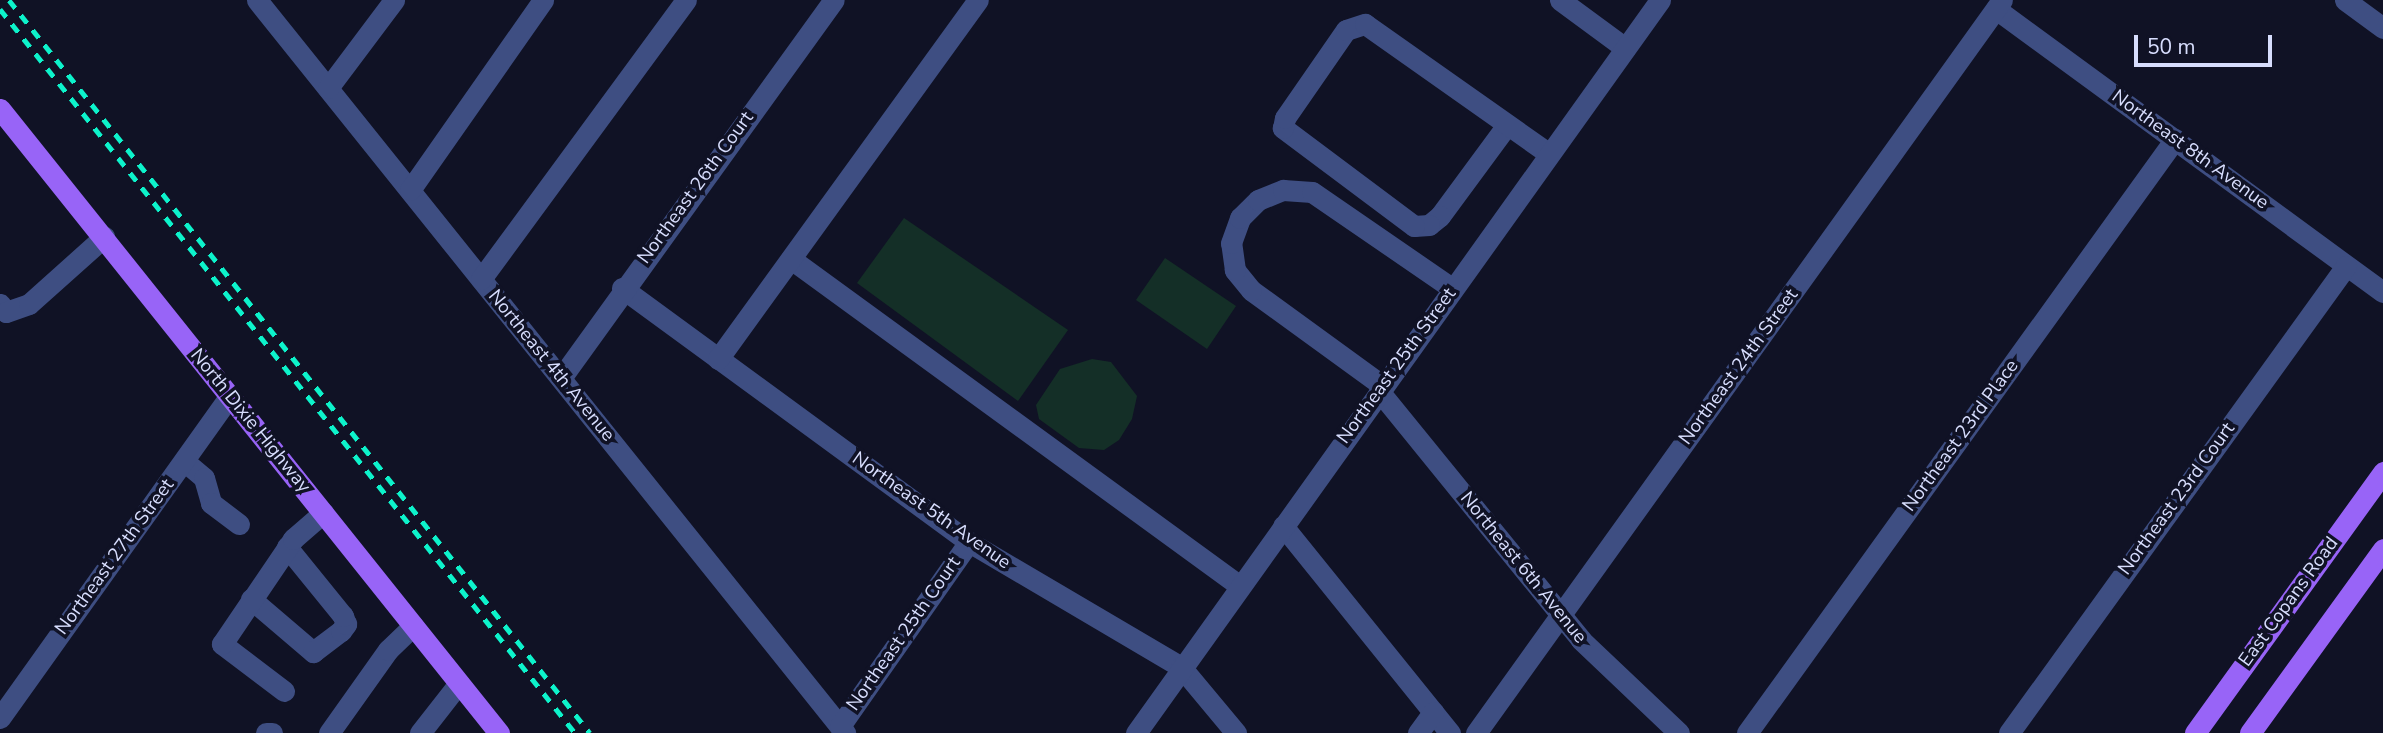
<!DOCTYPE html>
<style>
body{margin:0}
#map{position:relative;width:2383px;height:733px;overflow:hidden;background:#101225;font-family:"Nunito Sans",sans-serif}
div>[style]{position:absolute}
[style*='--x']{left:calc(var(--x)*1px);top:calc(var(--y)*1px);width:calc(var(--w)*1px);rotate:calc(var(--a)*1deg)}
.green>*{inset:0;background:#142f27}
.minor>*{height:21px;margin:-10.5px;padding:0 10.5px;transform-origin:10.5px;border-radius:10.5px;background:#3e4e82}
.major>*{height:21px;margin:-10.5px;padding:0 10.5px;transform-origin:10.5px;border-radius:10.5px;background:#9864f7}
.rail>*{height:5px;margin-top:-2.5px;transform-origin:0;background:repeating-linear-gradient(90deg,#0df3cb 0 10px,transparent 0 19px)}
span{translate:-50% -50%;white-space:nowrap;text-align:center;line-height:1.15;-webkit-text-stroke:7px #101225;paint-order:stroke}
.street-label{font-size:19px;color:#d7ddfd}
.scale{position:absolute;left:2134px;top:35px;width:138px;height:32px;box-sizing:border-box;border:4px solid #d7ddfd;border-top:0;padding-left:9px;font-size:21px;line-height:24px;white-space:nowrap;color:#d7ddfd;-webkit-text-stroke:5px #101225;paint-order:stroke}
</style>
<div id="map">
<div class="green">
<i style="clip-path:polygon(904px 218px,1068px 330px,1018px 401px,857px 283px)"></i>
<i style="clip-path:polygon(1165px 258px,1236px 306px,1207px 349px,1136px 300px)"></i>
<i style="clip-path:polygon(1092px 359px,1111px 362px,1137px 396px,1132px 419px,1119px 440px,1104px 450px,1079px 448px,1039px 419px,1036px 405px,1060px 369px)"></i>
</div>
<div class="minor">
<i style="--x:257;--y:0;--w:940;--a:51.26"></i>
<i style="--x:1560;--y:0;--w:81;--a:36.4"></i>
<i style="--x:2345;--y:0;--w:47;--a:36.4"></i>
<i style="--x:1996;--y:9;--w:479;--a:36.2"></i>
<i style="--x:328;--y:88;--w:110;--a:-53.1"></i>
<i style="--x:1507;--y:125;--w:113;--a:126.4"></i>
<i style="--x:1440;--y:216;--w:14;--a:141"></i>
<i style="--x:1429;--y:225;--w:15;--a:176"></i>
<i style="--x:1414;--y:226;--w:164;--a:-143.2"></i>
<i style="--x:1283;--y:128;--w:10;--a:-79"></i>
<i style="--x:1285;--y:118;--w:107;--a:-55.3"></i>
<i style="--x:1346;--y:30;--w:20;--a:-18"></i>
<i style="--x:1365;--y:24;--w:225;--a:35.2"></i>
<i style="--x:410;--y:190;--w:232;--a:-55"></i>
<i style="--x:791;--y:259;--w:555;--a:36.07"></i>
<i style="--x:481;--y:279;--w:346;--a:-53.7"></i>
<i style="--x:622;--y:288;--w:430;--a:36.2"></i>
<i style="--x:969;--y:542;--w:246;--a:30.5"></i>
<i style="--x:1181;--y:667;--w:86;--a:50.2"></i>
<i style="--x:0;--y:304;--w:10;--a:53"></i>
<i style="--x:6;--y:312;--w:24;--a:-19"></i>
<i style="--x:29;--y:304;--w:101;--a:-41.8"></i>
<i style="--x:718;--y:359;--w:443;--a:-54.1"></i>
<i style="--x:561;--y:378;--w:466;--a:-54.2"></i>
<i style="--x:1383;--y:386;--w:163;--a:-144"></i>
<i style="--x:1251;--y:290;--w:26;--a:-129"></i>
<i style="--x:1235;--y:270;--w:27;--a:-98"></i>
<i style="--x:1231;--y:243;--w:27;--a:-70"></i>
<i style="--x:1240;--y:218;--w:25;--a:-45"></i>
<i style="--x:1258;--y:200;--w:27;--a:-22"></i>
<i style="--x:1283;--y:190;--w:29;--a:4"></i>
<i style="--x:1312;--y:192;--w:171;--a:34.5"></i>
<i style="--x:1379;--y:391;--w:321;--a:50.9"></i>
<i style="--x:1581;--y:640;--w:135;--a:43.5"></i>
<i style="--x:184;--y:461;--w:26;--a:40"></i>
<i style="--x:204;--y:478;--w:26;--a:74"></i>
<i style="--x:211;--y:503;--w:35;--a:37"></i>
<i style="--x:1283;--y:526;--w:266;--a:51.1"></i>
<i style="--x:251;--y:599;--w:82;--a:40.5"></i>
<i style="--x:313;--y:652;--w:35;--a:-37"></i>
<i style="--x:341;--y:631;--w:9;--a:-54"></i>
<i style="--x:346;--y:624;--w:9;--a:-111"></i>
<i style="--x:343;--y:616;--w:89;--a:-129.1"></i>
<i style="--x:284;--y:691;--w:78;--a:-142.8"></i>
<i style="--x:222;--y:644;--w:127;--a:-55.9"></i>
<i style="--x:293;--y:539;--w:40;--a:-41"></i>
<i style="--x:0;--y:718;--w:396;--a:-54.5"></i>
<i style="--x:840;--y:726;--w:225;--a:-55"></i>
<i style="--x:266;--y:733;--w:6;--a:0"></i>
<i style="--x:329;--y:733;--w:102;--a:-54.6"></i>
<i style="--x:388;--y:650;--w:35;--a:-44"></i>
<i style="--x:420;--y:733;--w:63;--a:-52"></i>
<i style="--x:1136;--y:733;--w:901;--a:-54.44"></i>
<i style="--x:1418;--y:733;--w:26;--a:-54"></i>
<i style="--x:1476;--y:733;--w:902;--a:-54.34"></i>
<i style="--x:1747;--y:733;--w:732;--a:-54.23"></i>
<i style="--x:2009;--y:733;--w:576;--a:-54.18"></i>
</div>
<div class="major">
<i style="--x:0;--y:109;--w:799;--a:51.35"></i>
<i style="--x:2195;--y:733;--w:322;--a:-54.2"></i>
<i style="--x:2250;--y:733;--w:227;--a:-54.1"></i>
</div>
<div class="rail">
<i style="--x:9;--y:0;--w:935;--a:51.6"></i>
<i style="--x:0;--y:9;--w:925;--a:51.54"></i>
</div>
<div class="street-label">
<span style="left:2190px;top:150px;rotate:36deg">Northeast 8th Avenue</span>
<span style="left:696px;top:188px;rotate:-54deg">Northeast 26th Court</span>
<span style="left:551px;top:366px;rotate:51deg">Northeast 4th Avenue</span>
<span style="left:1397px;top:366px;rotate:-54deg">Northeast 25th Street</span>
<span style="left:1739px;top:367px;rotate:-54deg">Northeast 24th Street</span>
<span style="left:250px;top:421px;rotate:51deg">North Dixie Highway</span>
<span style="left:1961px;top:436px;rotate:-54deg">Northeast 23rd Place</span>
<span style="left:2177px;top:499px;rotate:-54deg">Northeast 23rd Court</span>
<span style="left:931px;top:511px;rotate:35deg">Northeast 5th Avenue</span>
<span style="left:115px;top:557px;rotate:-54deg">Northeast 27th Street</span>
<span style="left:1523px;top:568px;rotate:51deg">Northeast 6th Avenue</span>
<span style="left:2289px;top:602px;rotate:-54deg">East Copans Road</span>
<span style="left:904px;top:634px;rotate:-55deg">Northeast 25th Court</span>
</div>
<div class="scale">50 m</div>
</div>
